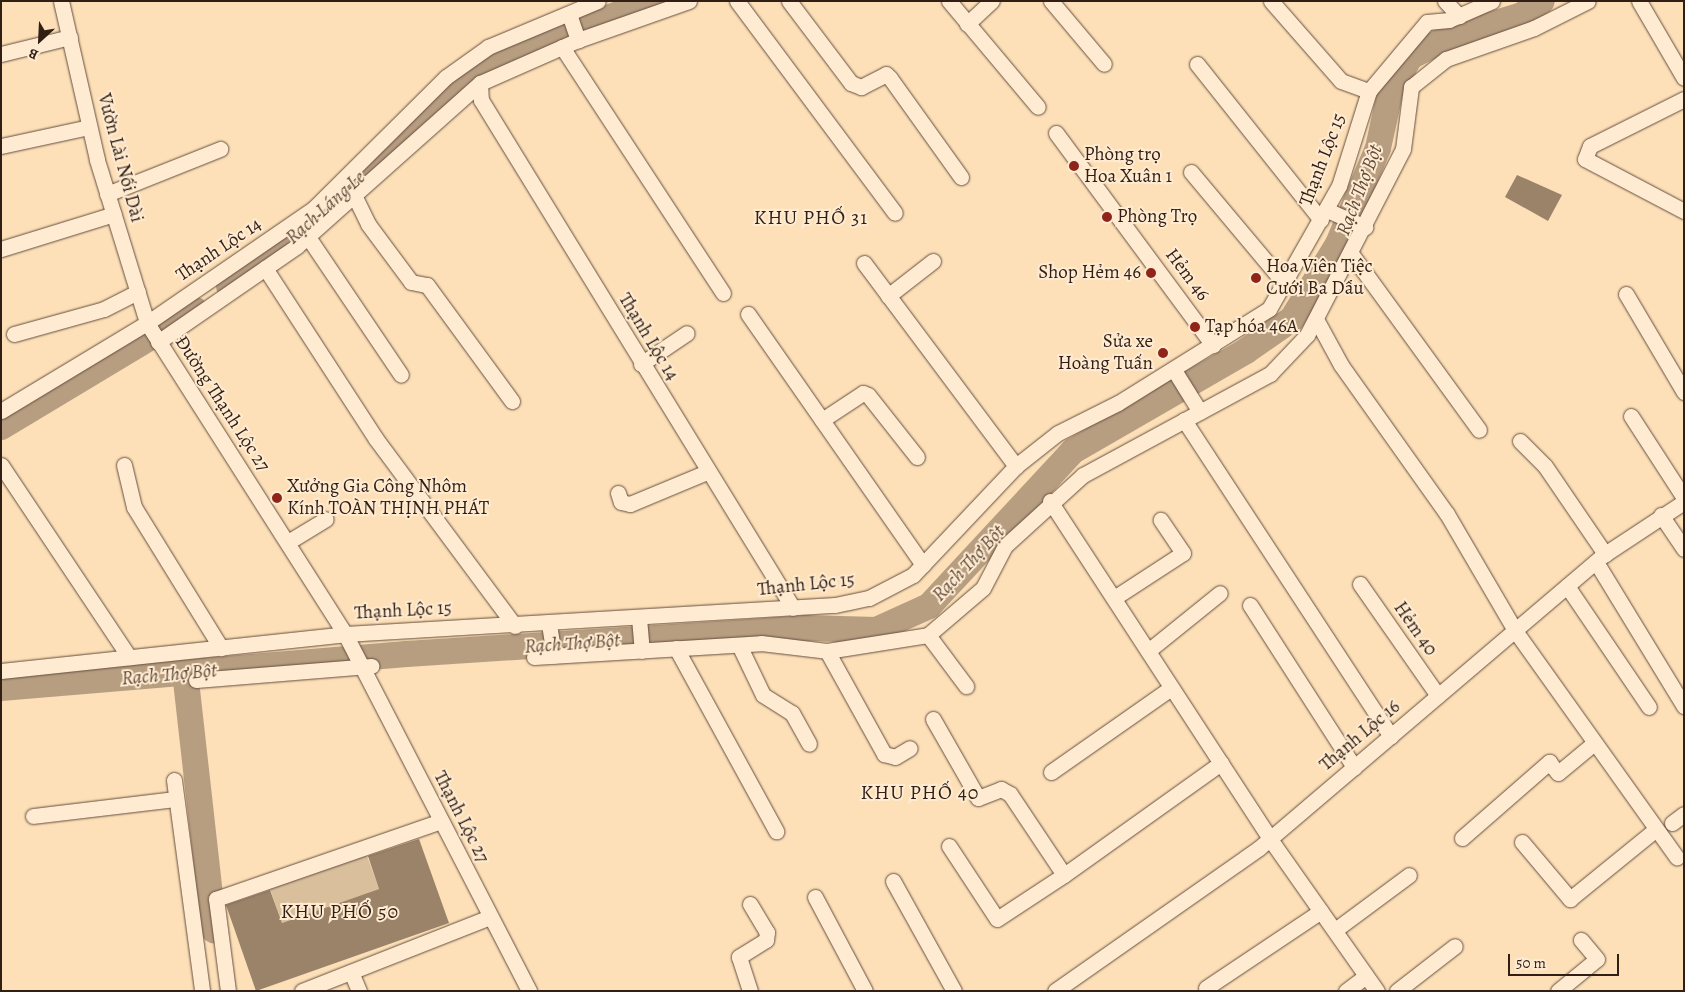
<!DOCTYPE html>
<meta charset="utf-8">
<style>
body{margin:0}
#map{position:relative;width:1685px;height:992px;overflow:hidden;background:#fde0b8;font-family:Alegreya,serif}
div>[style]{position:absolute}
[style*='--x']{left:calc(var(--x)*1px);top:calc(var(--y)*1px);width:calc(var(--w)*1px);rotate:calc(var(--a)*1deg)}
.green>*{inset:0;background:#dabf9c}
.river>*{height:26px;margin:-13px;padding:0 13px;transform-origin:13px;border-radius:13px;background:#b89e81}
.building>*{inset:0;background:#9b836a}
.roads{filter:drop-shadow(0 0 1px #644e3e) drop-shadow(0 0 1px #644e3e)}
.minor>*{height:15px;margin:-7.5px;padding:0 7.5px;transform-origin:7.5px;border-radius:7.5px;background:#feebd1}
.dots>*{width:14px;height:14px;translate:-50% -50%;box-sizing:border-box;border:2px solid #feebd1;border-radius:50%}
span{translate:-50% -50%;white-space:nowrap;text-align:center;line-height:1.15;-webkit-text-stroke:4px #feebd1;paint-order:stroke}
.poi-label{font-size:19px;color:#311e15}
.left{translate:0 -50%;text-align:left}
.right{translate:-100% -50%;text-align:right}
.street-label{font-size:19px;color:#311e15}
.water-label{font-size:20px;color:#604b3b;font-style:italic}
.neighbourhood-label{font-size:20px;color:#311e15;letter-spacing:1px}
.frame{position:absolute;inset:0;border:2px solid #311e15;pointer-events:none}
.north{position:absolute;left:15px;top:15px;width:50px;height:50px;-webkit-text-stroke:4px #feebd1;paint-order:stroke;rotate:205deg;font-size:14px;font-weight:700;line-height:20px;text-align:center;color:#311e15}
.north::after{content:'';display:block;margin:auto;width:18px;height:22px;background:#311e15;clip-path:polygon(50% 0,100% 100%,50% 72%,0 100%)}
.scale{position:absolute;left:1508px;top:954px;width:111px;height:22px;box-sizing:border-box;border:2px solid #311e15;border-top:0;padding-left:6px;font-size:15px;line-height:18px;white-space:nowrap;color:#311e15;-webkit-text-stroke:4px #feebd1;paint-order:stroke}
</style>
<div id="map">
<div class="green">
<i style="clip-path:polygon(366px 853px,379px 889px,282px 923px,269px 886px)"></i>
</div>
<div class="river">
<i style="--x:229;--y:286;--w:111;--a:-37.3"></i>
<i style="--x:317;--y:219;--w:175;--a:-44.5"></i>
<i style="--x:442;--y:96;--w:57;--a:-35.1"></i>
<i style="--x:489;--y:63;--w:174;--a:-20.8"></i>
<i style="--x:1;--y:427;--w:227;--a:-31"></i>
<i style="--x:185;--y:672;--w:260;--a:83.6"></i>
<i style="--x:1;--y:688;--w:407;--a:-4.8"></i>
<i style="--x:407;--y:654;--w:399;--a:-3.7"></i>
<i style="--x:805;--y:628;--w:71;--a:1.6"></i>
<i style="--x:876;--y:630;--w:58;--a:-24.4"></i>
<i style="--x:929;--y:606;--w:212;--a:-47.1"></i>
<i style="--x:1073;--y:451;--w:200;--a:-30"></i>
<i style="--x:1246;--y:351;--w:56;--a:-34.8"></i>
<i style="--x:1292;--y:319;--w:88;--a:-58.5"></i>
<i style="--x:1338;--y:244;--w:104;--a:-67.4"></i>
<i style="--x:1378;--y:148;--w:60;--a:-77.6"></i>
<i style="--x:1391;--y:89;--w:37;--a:-59"></i>
<i style="--x:1410;--y:57;--w:42;--a:-27.2"></i>
<i style="--x:1447;--y:38;--w:78;--a:-17"></i>
<i style="--x:1522;--y:15;--w:24;--a:-35"></i>
</div>
<div class="building">
<i style="clip-path:polygon(1517px 175px,1562px 195px,1548px 221px,1505px 197px)"></i>
<i style="clip-path:polygon(419px 839px,449px 923px,256px 991px,226px 905px,270px 890px,282px 923px,379px 889px,368px 856px)"></i>
</div>
<div class="roads">
<div class="minor">
<i style="--x:61;--y:1;--w:163;--a:77.2"></i>
<i style="--x:97;--y:160;--w:170;--a:72.9"></i>
<i style="--x:147;--y:323;--w:369;--a:57.5"></i>
<i style="--x:345;--y:634;--w:402;--a:62.7"></i>
<i style="--x:689;--y:1;--w:118;--a:160.6"></i>
<i style="--x:578;--y:40;--w:107;--a:156.3"></i>
<i style="--x:480;--y:83;--w:17;--a:87"></i>
<i style="--x:481;--y:100;--w:596;--a:58.44"></i>
<i style="--x:737;--y:1;--w:264;--a:53.3"></i>
<i style="--x:789;--y:1;--w:103;--a:52.9"></i>
<i style="--x:851;--y:83;--w:11;--a:22"></i>
<i style="--x:861;--y:87;--w:28;--a:-27"></i>
<i style="--x:886;--y:74;--w:6;--a:45"></i>
<i style="--x:890;--y:78;--w:122;--a:54.4"></i>
<i style="--x:949;--y:1;--w:138;--a:50"></i>
<i style="--x:1051;--y:1;--w:82;--a:49.9"></i>
<i style="--x:1271;--y:1;--w:106;--a:48.8"></i>
<i style="--x:1341;--y:81;--w:30;--a:20"></i>
<i style="--x:1445;--y:1;--w:21;--a:47"></i>
<i style="--x:1639;--y:1;--w:89;--a:59.7"></i>
<i style="--x:569;--y:14;--w:28;--a:71"></i>
<i style="--x:967;--y:24;--w:34;--a:-43"></i>
<i style="--x:562;--y:47;--w:294;--a:56.8"></i>
<i style="--x:1;--y:54;--w:71;--a:-13.8"></i>
<i style="--x:1197;--y:64;--w:199;--a:51.5"></i>
<i style="--x:1684;--y:99;--w:105;--a:153.4"></i>
<i style="--x:1590;--y:146;--w:14;--a:111"></i>
<i style="--x:1585;--y:159;--w:112;--a:27.7"></i>
<i style="--x:1056;--y:133;--w:264;--a:53.5"></i>
<i style="--x:1;--y:146;--w:90;--a:-12.2"></i>
<i style="--x:1191;--y:172;--w:146;--a:50"></i>
<i style="--x:107;--y:194;--w:122;--a:-21.7"></i>
<i style="--x:354;--y:195;--w:32;--a:64"></i>
<i style="--x:368;--y:224;--w:72;--a:53.4"></i>
<i style="--x:411;--y:282;--w:16;--a:11"></i>
<i style="--x:427;--y:285;--w:144;--a:53.8"></i>
<i style="--x:1327;--y:210;--w:42;--a:24.1"></i>
<i style="--x:308;--y:237;--w:166;--a:56"></i>
<i style="--x:1;--y:249;--w:118;--a:-17.2"></i>
<i style="--x:1352;--y:255;--w:216;--a:54"></i>
<i style="--x:864;--y:263;--w:254;--a:53.2"></i>
<i style="--x:265;--y:268;--w:204;--a:57"></i>
<i style="--x:376;--y:439;--w:233;--a:53.4"></i>
<i style="--x:1626;--y:294;--w:114;--a:59.4"></i>
<i style="--x:888;--y:296;--w:57;--a:-37.9"></i>
<i style="--x:748;--y:314;--w:306;--a:55.1"></i>
<i style="--x:1316;--y:319;--w:52;--a:61.5"></i>
<i style="--x:1341;--y:365;--w:183;--a:54.6"></i>
<i style="--x:1447;--y:514;--w:137;--a:59.7"></i>
<i style="--x:1516;--y:632;--w:277;--a:54.5"></i>
<i style="--x:14;--y:334;--w:93;--a:-15.5"></i>
<i style="--x:104;--y:309;--w:38;--a:-27"></i>
<i style="--x:158;--y:342;--w:169;--a:-34.6"></i>
<i style="--x:297;--y:246;--w:245;--a:-41.7"></i>
<i style="--x:641;--y:364;--w:55;--a:-34"></i>
<i style="--x:1174;--y:370;--w:49;--a:58.2"></i>
<i style="--x:1;--y:411;--w:170;--a:-31.1"></i>
<i style="--x:147;--y:323;--w:201;--a:-34.5"></i>
<i style="--x:313;--y:209;--w:187;--a:-44.8"></i>
<i style="--x:446;--y:77;--w:52;--a:-35.5"></i>
<i style="--x:488;--y:47;--w:119;--a:-22.7"></i>
<i style="--x:1631;--y:416;--w:98;--a:57.1"></i>
<i style="--x:822;--y:420;--w:49;--a:-33.4"></i>
<i style="--x:863;--y:393;--w:5;--a:22"></i>
<i style="--x:868;--y:395;--w:79;--a:51.7"></i>
<i style="--x:1184;--y:420;--w:378;--a:56.8"></i>
<i style="--x:1520;--y:441;--w:35;--a:45"></i>
<i style="--x:1545;--y:466;--w:107;--a:55.7"></i>
<i style="--x:1;--y:465;--w:231;--a:56.3"></i>
<i style="--x:124;--y:465;--w:43;--a:76.6"></i>
<i style="--x:134;--y:507;--w:166;--a:58.3"></i>
<i style="--x:618;--y:493;--w:9;--a:72"></i>
<i style="--x:621;--y:502;--w:9;--a:13"></i>
<i style="--x:630;--y:504;--w:83;--a:-22.6"></i>
<i style="--x:1050;--y:501;--w:403;--a:56.9"></i>
<i style="--x:1270;--y:839;--w:186;--a:54.9"></i>
<i style="--x:1661;--y:515;--w:41;--a:55.9"></i>
<i style="--x:288;--y:542;--w:44;--a:-31.2"></i>
<i style="--x:1596;--y:562;--w:169;--a:58.6"></i>
<i style="--x:1360;--y:584;--w:136;--a:55.1"></i>
<i style="--x:1567;--y:586;--w:146;--a:55.9"></i>
<i style="--x:1114;--y:598;--w:82;--a:-33.1"></i>
<i style="--x:1183;--y:553;--w:40;--a:-124"></i>
<i style="--x:1250;--y:605;--w:193;--a:57.3"></i>
<i style="--x:639;--y:618;--w:33;--a:85"></i>
<i style="--x:549;--y:624;--w:32;--a:81"></i>
<i style="--x:928;--y:635;--w:64;--a:53.3"></i>
<i style="--x:739;--y:645;--w:55;--a:64.4"></i>
<i style="--x:763;--y:695;--w:34;--a:32"></i>
<i style="--x:792;--y:713;--w:35;--a:61"></i>
<i style="--x:676;--y:648;--w:209;--a:61.3"></i>
<i style="--x:827;--y:651;--w:118;--a:61"></i>
<i style="--x:884;--y:754;--w:11;--a:15"></i>
<i style="--x:895;--y:757;--w:17;--a:-31"></i>
<i style="--x:1148;--y:651;--w:92;--a:-38.9"></i>
<i style="--x:534;--y:657;--w:227;--a:-3.5"></i>
<i style="--x:761;--y:643;--w:66;--a:6.9"></i>
<i style="--x:827;--y:651;--w:102;--a:-9"></i>
<i style="--x:928;--y:635;--w:72;--a:-40.5"></i>
<i style="--x:983;--y:588;--w:47;--a:-62.4"></i>
<i style="--x:1005;--y:546;--w:105;--a:-42.3"></i>
<i style="--x:1083;--y:475;--w:213;--a:-28.4"></i>
<i style="--x:1270;--y:374;--w:54;--a:-46.5"></i>
<i style="--x:1307;--y:335;--w:209;--a:-62.7"></i>
<i style="--x:1403;--y:149;--w:63;--a:-82.6"></i>
<i style="--x:1411;--y:87;--w:45;--a:-38.7"></i>
<i style="--x:1446;--y:59;--w:93;--a:-19.4"></i>
<i style="--x:1534;--y:28;--w:60;--a:-26.6"></i>
<i style="--x:1;--y:671;--w:346;--a:-6.1"></i>
<i style="--x:345;--y:634;--w:491;--a:-3.4"></i>
<i style="--x:835;--y:605;--w:35;--a:-12"></i>
<i style="--x:869;--y:598;--w:50;--a:-27.6"></i>
<i style="--x:913;--y:575;--w:150;--a:-46.6"></i>
<i style="--x:1016;--y:466;--w:53;--a:-38.2"></i>
<i style="--x:1058;--y:433;--w:67;--a:-26.6"></i>
<i style="--x:1118;--y:403;--w:178;--a:-31.9"></i>
<i style="--x:1269;--y:309;--w:142;--a:-60.4"></i>
<i style="--x:1339;--y:186;--w:100;--a:-72.5"></i>
<i style="--x:1369;--y:91;--w:90;--a:-50"></i>
<i style="--x:1427;--y:22;--w:22;--a:-5"></i>
<i style="--x:1449;--y:20;--w:47;--a:-23.8"></i>
<i style="--x:196;--y:680;--w:176;--a:-4.6"></i>
<i style="--x:933;--y:719;--w:91;--a:60.3"></i>
<i style="--x:978;--y:798;--w:25;--a:-21"></i>
<i style="--x:1001;--y:789;--w:10;--a:29"></i>
<i style="--x:1010;--y:794;--w:97;--a:56.3"></i>
<i style="--x:1064;--y:875;--w:193;--a:-35.5"></i>
<i style="--x:1051;--y:772;--w:146;--a:-35"></i>
<i style="--x:174;--y:780;--w:213;--a:82.4"></i>
<i style="--x:33;--y:816;--w:144;--a:-6.8"></i>
<i style="--x:1672;--y:823;--w:15;--a:-37"></i>
<i style="--x:1462;--y:838;--w:116;--a:-41.1"></i>
<i style="--x:1549;--y:762;--w:14;--a:51"></i>
<i style="--x:1558;--y:773;--w:45;--a:-39.6"></i>
<i style="--x:1522;--y:842;--w:75;--a:49.9"></i>
<i style="--x:1570;--y:899;--w:109;--a:-39.1"></i>
<i style="--x:949;--y:846;--w:87;--a:56.7"></i>
<i style="--x:997;--y:919;--w:80;--a:-33.3"></i>
<i style="--x:893;--y:881;--w:126;--a:61"></i>
<i style="--x:815;--y:897;--w:106;--a:62"></i>
<i style="--x:750;--y:904;--w:33;--a:59"></i>
<i style="--x:767;--y:932;--w:8;--a:97"></i>
<i style="--x:766;--y:940;--w:32;--a:148"></i>
<i style="--x:739;--y:957;--w:36;--a:72"></i>
<i style="--x:1335;--y:930;--w:92;--a:-36.6"></i>
<i style="--x:351;--y:972;--w:21;--a:67"></i>
<i style="--x:1206;--y:988;--w:138;--a:-33.8"></i>
<i style="--x:228;--y:991;--w:93;--a:-97.4"></i>
<i style="--x:216;--y:899;--w:238;--a:-19.1"></i>
<i style="--x:302;--y:991;--w:202;--a:-21.5"></i>
<i style="--x:1055;--y:991;--w:249;--a:-35"></i>
<i style="--x:1259;--y:848;--w:454;--a:-40.4"></i>
<i style="--x:1605;--y:554;--w:95;--a:-33.4"></i>
<i style="--x:1346;--y:991;--w:25;--a:-37"></i>
<i style="--x:1397;--y:991;--w:73;--a:-37.8"></i>
<i style="--x:1558;--y:991;--w:50;--a:-39.4"></i>
<i style="--x:1597;--y:959;--w:25;--a:-130"></i>
</div>
</div>
<div class="dots">
<i style="left:1074px;top:166px;background:#8f2418"></i>
<i style="left:1107px;top:217px;background:#8f2418"></i>
<i style="left:1151px;top:273px;background:#8f2418"></i>
<i style="left:1256px;top:278px;background:#8f2418"></i>
<i style="left:1195px;top:327px;background:#8f2418"></i>
<i style="left:1163px;top:353px;background:#8f2418"></i>
<i style="left:277px;top:498px;background:#8f2418"></i>
</div>
<div class="poi-label">
<span class="left" style="left:1084px;top:166px">Phòng trọ<br>Hoa Xuân 1</span>
<span class="left" style="left:1117px;top:217px">Phòng Trọ</span>
<span class="left" style="left:1266px;top:278px">Hoa Viên Tiệc<br>Cưới Ba Dẩu</span>
<span class="right" style="left:1141px;top:273px">Shop Hẻm 46</span>
<span class="left" style="left:1205px;top:327px">Tạp hóa 46A</span>
<span class="right" style="left:1153px;top:353px">Sửa xe<br>Hoàng Tuấn</span>
<span class="left" style="left:287px;top:498px">Xưởng Gia Công Nhôm<br>Kính TOÀN THỊNH PHÁT</span>
</div>
<div class="street-label">
<span style="left:120px;top:158px;rotate:75deg">Vườn Lài Nối Dài</span>
<span style="left:1323px;top:160px;rotate:-69deg">Thạnh Lộc 15</span>
<span style="left:219px;top:250px;rotate:-34deg">Thạnh Lộc 14</span>
<span style="left:1187px;top:275px;rotate:53deg">Hẻm 46</span>
<span style="left:648px;top:337px;rotate:59deg">Thạnh Lộc 14</span>
<span style="left:222px;top:404px;rotate:57deg">Đường Thạnh Lộc 27</span>
<span style="left:806px;top:585px;rotate:-6deg">Thạnh Lộc 15</span>
<span style="left:403px;top:611px;rotate:-3deg">Thạnh Lộc 15</span>
<span style="left:1415px;top:629px;rotate:55deg">Hẻm 40</span>
<span style="left:1360px;top:736px;rotate:-40deg">Thạnh Lộc 16</span>
<span style="left:461px;top:817px;rotate:63deg">Thạnh Lộc 27</span>
</div>
<div class="water-label">
<span style="left:1359px;top:190px;rotate:-69deg">Rạch Thợ Bột</span>
<span style="left:325px;top:207px;rotate:-42deg">Rạch Láng Le</span>
<span style="left:968px;top:563px;rotate:-47deg">Rạch Thợ Bột</span>
<span style="left:572px;top:643px;rotate:-4deg">Rạch Thợ Bột</span>
<span style="left:169px;top:674px;rotate:-5deg">Rạch Thợ Bột</span>
</div>
<div class="neighbourhood-label">
<span style="left:811px;top:217px">KHU PHỐ 31</span>
<span style="left:920px;top:792px">KHU PHỐ 40</span>
<span style="left:340px;top:911px">KHU PHỐ 50</span>
</div>
<div class="frame"></div>
<div class="north">B</div>
<div class="scale">50 m</div>
</div>
